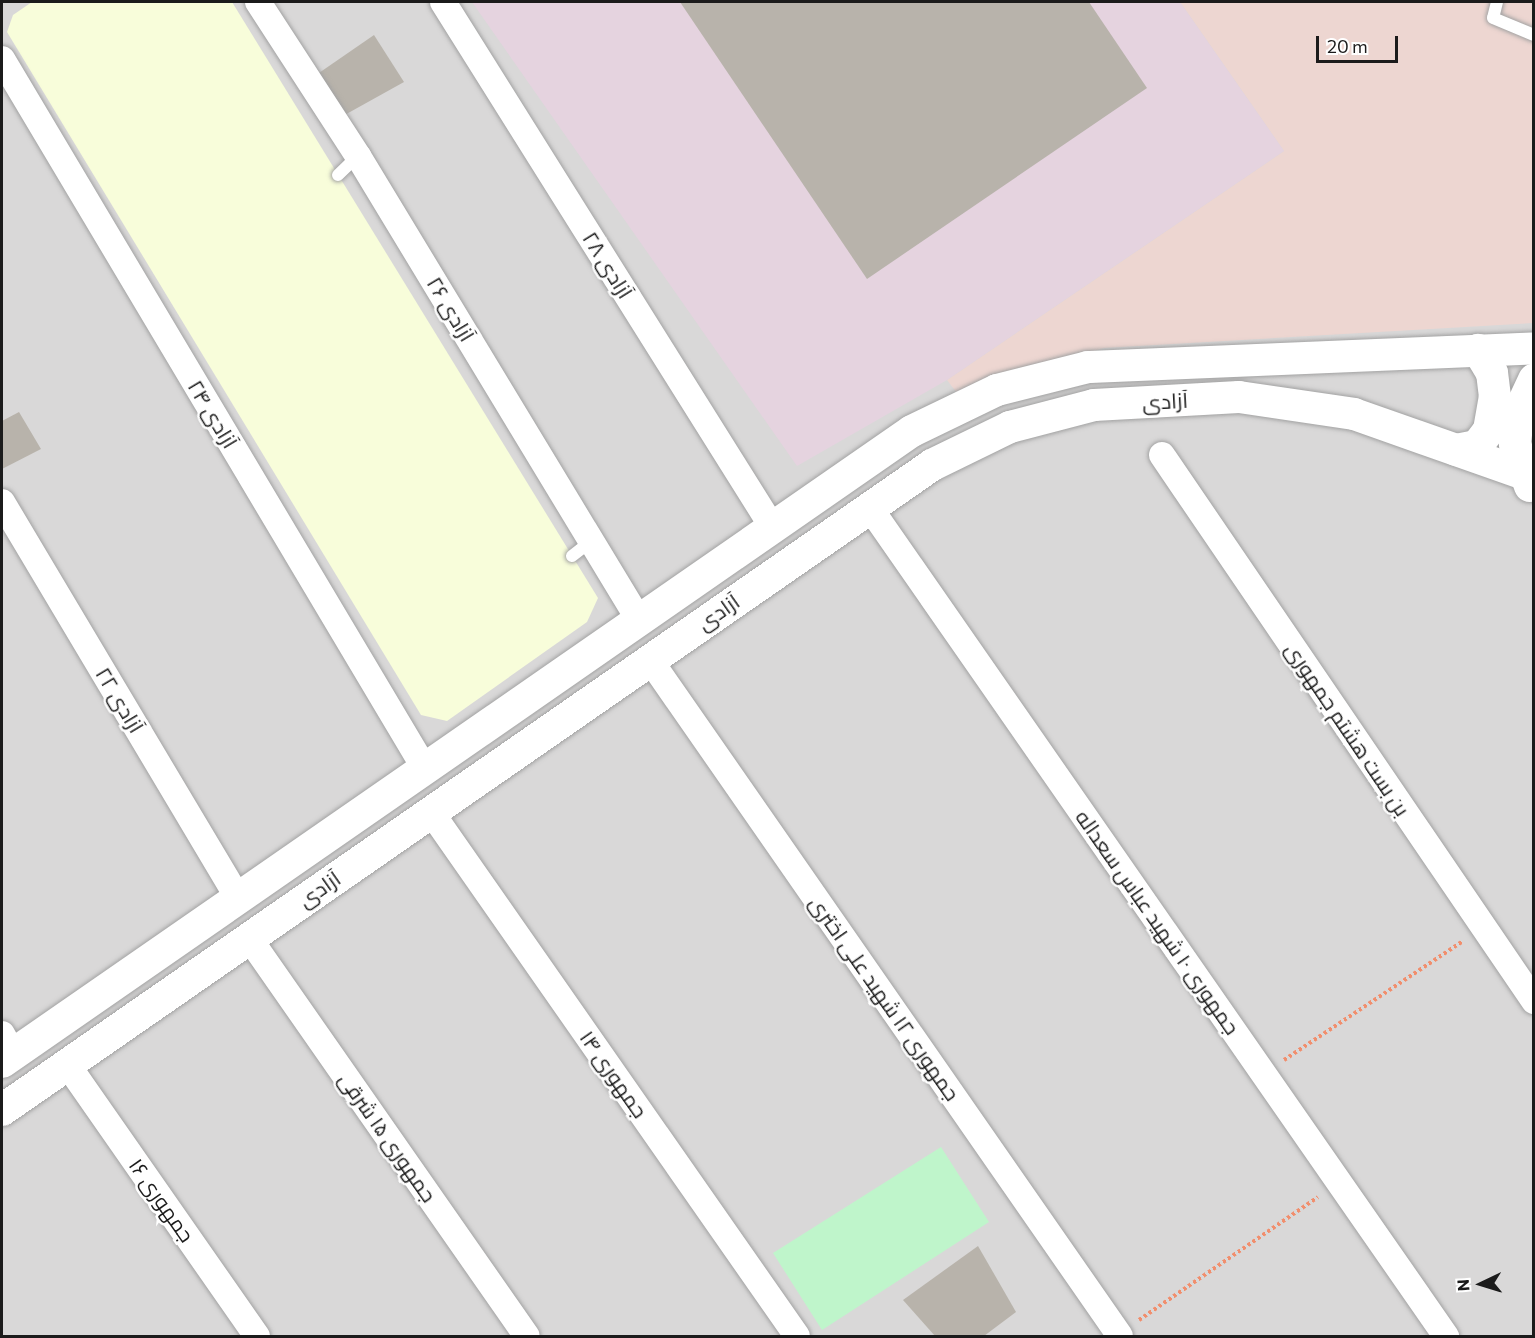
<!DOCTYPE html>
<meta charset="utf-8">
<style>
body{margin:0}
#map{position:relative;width:1535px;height:1338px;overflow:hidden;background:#eceae1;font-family:Commissioner,Cairo,sans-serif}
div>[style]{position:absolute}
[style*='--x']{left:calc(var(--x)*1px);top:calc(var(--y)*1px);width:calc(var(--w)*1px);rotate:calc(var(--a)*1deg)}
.residential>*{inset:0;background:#d9d8d8}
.commercial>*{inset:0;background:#edd6d1}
.industrial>*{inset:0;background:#e5d3df}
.education>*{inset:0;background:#f8fdda}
.park>*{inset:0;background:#bff5cb}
.building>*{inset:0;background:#b8b3ab}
.path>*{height:4px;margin-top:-2px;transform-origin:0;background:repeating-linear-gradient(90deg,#f18e6d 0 3px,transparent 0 6px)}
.roads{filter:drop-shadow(0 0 2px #a2a2a2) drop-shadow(0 0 2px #a2a2a2)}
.service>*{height:12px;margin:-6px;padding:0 6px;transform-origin:6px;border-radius:6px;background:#fff}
.minor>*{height:26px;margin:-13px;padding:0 13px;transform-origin:13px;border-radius:13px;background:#fff}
.tertiary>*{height:32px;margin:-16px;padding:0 16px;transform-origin:16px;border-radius:16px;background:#fff}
span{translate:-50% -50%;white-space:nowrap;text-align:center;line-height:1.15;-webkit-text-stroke:5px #fff;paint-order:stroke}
.street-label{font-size:21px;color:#1b1b1b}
.frame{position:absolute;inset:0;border:3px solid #1b1b1b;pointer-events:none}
.north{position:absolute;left:1451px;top:1254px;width:60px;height:60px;-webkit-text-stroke:4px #fff;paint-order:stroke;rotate:266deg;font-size:16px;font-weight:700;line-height:24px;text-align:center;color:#1b1b1b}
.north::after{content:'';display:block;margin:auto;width:21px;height:27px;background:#1b1b1b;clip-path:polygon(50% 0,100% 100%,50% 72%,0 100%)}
.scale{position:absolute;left:1316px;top:36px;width:82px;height:27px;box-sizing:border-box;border:3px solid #1b1b1b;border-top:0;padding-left:8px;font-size:18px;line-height:21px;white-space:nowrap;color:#1b1b1b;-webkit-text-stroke:4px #fff;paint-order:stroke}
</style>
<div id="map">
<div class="residential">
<i style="clip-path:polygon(2px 2px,1533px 2px,1533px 1336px,2px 1336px)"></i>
</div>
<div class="commercial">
<i style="clip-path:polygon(1180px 2px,1533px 2px,1533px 323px,1104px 348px,957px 393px,947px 380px,1284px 151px)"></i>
</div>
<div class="industrial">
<i style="clip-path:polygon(472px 2px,1180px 2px,1284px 151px,947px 380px,797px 466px)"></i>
</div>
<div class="education">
<i style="clip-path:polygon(32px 2px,232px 2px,598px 598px,587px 622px,447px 721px,421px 715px,7px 32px,13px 15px)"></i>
</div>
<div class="park">
<i style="clip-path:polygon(941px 1147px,989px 1222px,822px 1330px,773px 1253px)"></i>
</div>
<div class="building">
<i style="clip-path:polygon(680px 2px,1089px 2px,1147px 88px,867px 279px)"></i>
<i style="clip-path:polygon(374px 35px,404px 82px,341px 117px,316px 75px)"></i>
<i style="clip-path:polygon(19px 412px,41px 449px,2px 469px,2px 421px)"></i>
<i style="clip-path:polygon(978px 1246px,1016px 1312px,984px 1336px,935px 1336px,903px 1300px)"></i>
</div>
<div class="path">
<i style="--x:1284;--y:1060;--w:215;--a:-33.6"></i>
<i style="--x:1139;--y:1320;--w:217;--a:-34.5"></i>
</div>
<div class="roads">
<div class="service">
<i style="--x:1497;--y:2;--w:16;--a:104"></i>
<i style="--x:1493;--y:18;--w:44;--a:22.5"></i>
<i style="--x:338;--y:175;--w:28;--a:-44"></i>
<i style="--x:572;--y:556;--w:24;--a:-38"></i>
</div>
<div class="minor">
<i style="--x:258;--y:2;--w:184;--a:57"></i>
<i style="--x:358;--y:156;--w:542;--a:58.8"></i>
<i style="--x:443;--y:2;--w:621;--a:57.9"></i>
<i style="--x:2;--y:59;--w:826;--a:59.21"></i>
<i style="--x:1162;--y:455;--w:661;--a:55.73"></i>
<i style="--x:2;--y:502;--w:461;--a:59.2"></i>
<i style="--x:870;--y:508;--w:1009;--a:55.18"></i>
<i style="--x:650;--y:660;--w:823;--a:55.19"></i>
<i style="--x:431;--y:812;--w:639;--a:55.07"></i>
<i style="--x:249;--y:938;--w:485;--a:55.1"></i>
<i style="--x:2;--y:1034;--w:23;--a:61"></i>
<i style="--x:67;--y:1064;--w:332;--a:55.1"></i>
</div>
<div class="tertiary">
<i style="--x:1456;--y:450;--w:21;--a:-11"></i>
<i style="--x:1477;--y:446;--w:20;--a:-53"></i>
<i style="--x:1489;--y:430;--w:34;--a:-80"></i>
<i style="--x:1495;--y:397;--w:24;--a:-97"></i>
<i style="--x:1492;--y:373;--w:27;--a:-121"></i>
<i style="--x:1530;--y:486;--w:45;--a:-109.7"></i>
<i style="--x:1515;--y:444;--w:30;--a:-84"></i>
<i style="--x:1518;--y:414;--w:38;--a:-65"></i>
<i style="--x:2;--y:1062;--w:1107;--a:-34.74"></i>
<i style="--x:912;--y:431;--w:94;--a:-25.8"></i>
<i style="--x:997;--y:390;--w:94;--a:-14.2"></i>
<i style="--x:1088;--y:367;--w:446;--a:-2.4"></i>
<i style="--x:2;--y:1110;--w:1132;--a:-34.74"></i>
<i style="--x:932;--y:465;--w:87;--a:-26"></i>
<i style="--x:1010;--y:427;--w:87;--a:-14.7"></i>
<i style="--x:1094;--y:405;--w:145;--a:-3.2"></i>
<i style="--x:1239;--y:397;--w:116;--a:8.4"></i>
<i style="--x:1354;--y:414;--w:178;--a:19.4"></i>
</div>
</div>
<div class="street-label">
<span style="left:608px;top:265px;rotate:58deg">آزادی ۲۸</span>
<span style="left:451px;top:309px;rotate:59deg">آزادی ۲۶</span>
<span style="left:1165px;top:401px;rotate:-3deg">آزادی</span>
<span style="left:213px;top:414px;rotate:59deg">آزادی ۲۴</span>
<span style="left:718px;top:612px;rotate:-35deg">آزادی</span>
<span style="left:120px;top:700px;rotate:59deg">آزادی ۲۲</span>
<span style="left:1348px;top:729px;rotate:56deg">بن بست هشتم جمهوری</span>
<span style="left:319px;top:889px;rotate:-35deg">آزادی</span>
<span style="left:1158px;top:922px;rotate:55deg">جمهوری ۱۰ شهید عباس سعداله</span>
<span style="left:885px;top:998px;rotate:55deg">جمهوری ۱۲ شهید علی اختری</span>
<span style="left:614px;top:1074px;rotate:55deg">جمهوری ۱۴</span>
<span style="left:388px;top:1137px;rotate:55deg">جمهوری ۱۵ شرقی</span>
<span style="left:162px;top:1200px;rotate:55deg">جمهوری ۱۶</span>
</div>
<div class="frame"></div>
<div class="north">N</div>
<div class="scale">20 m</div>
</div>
